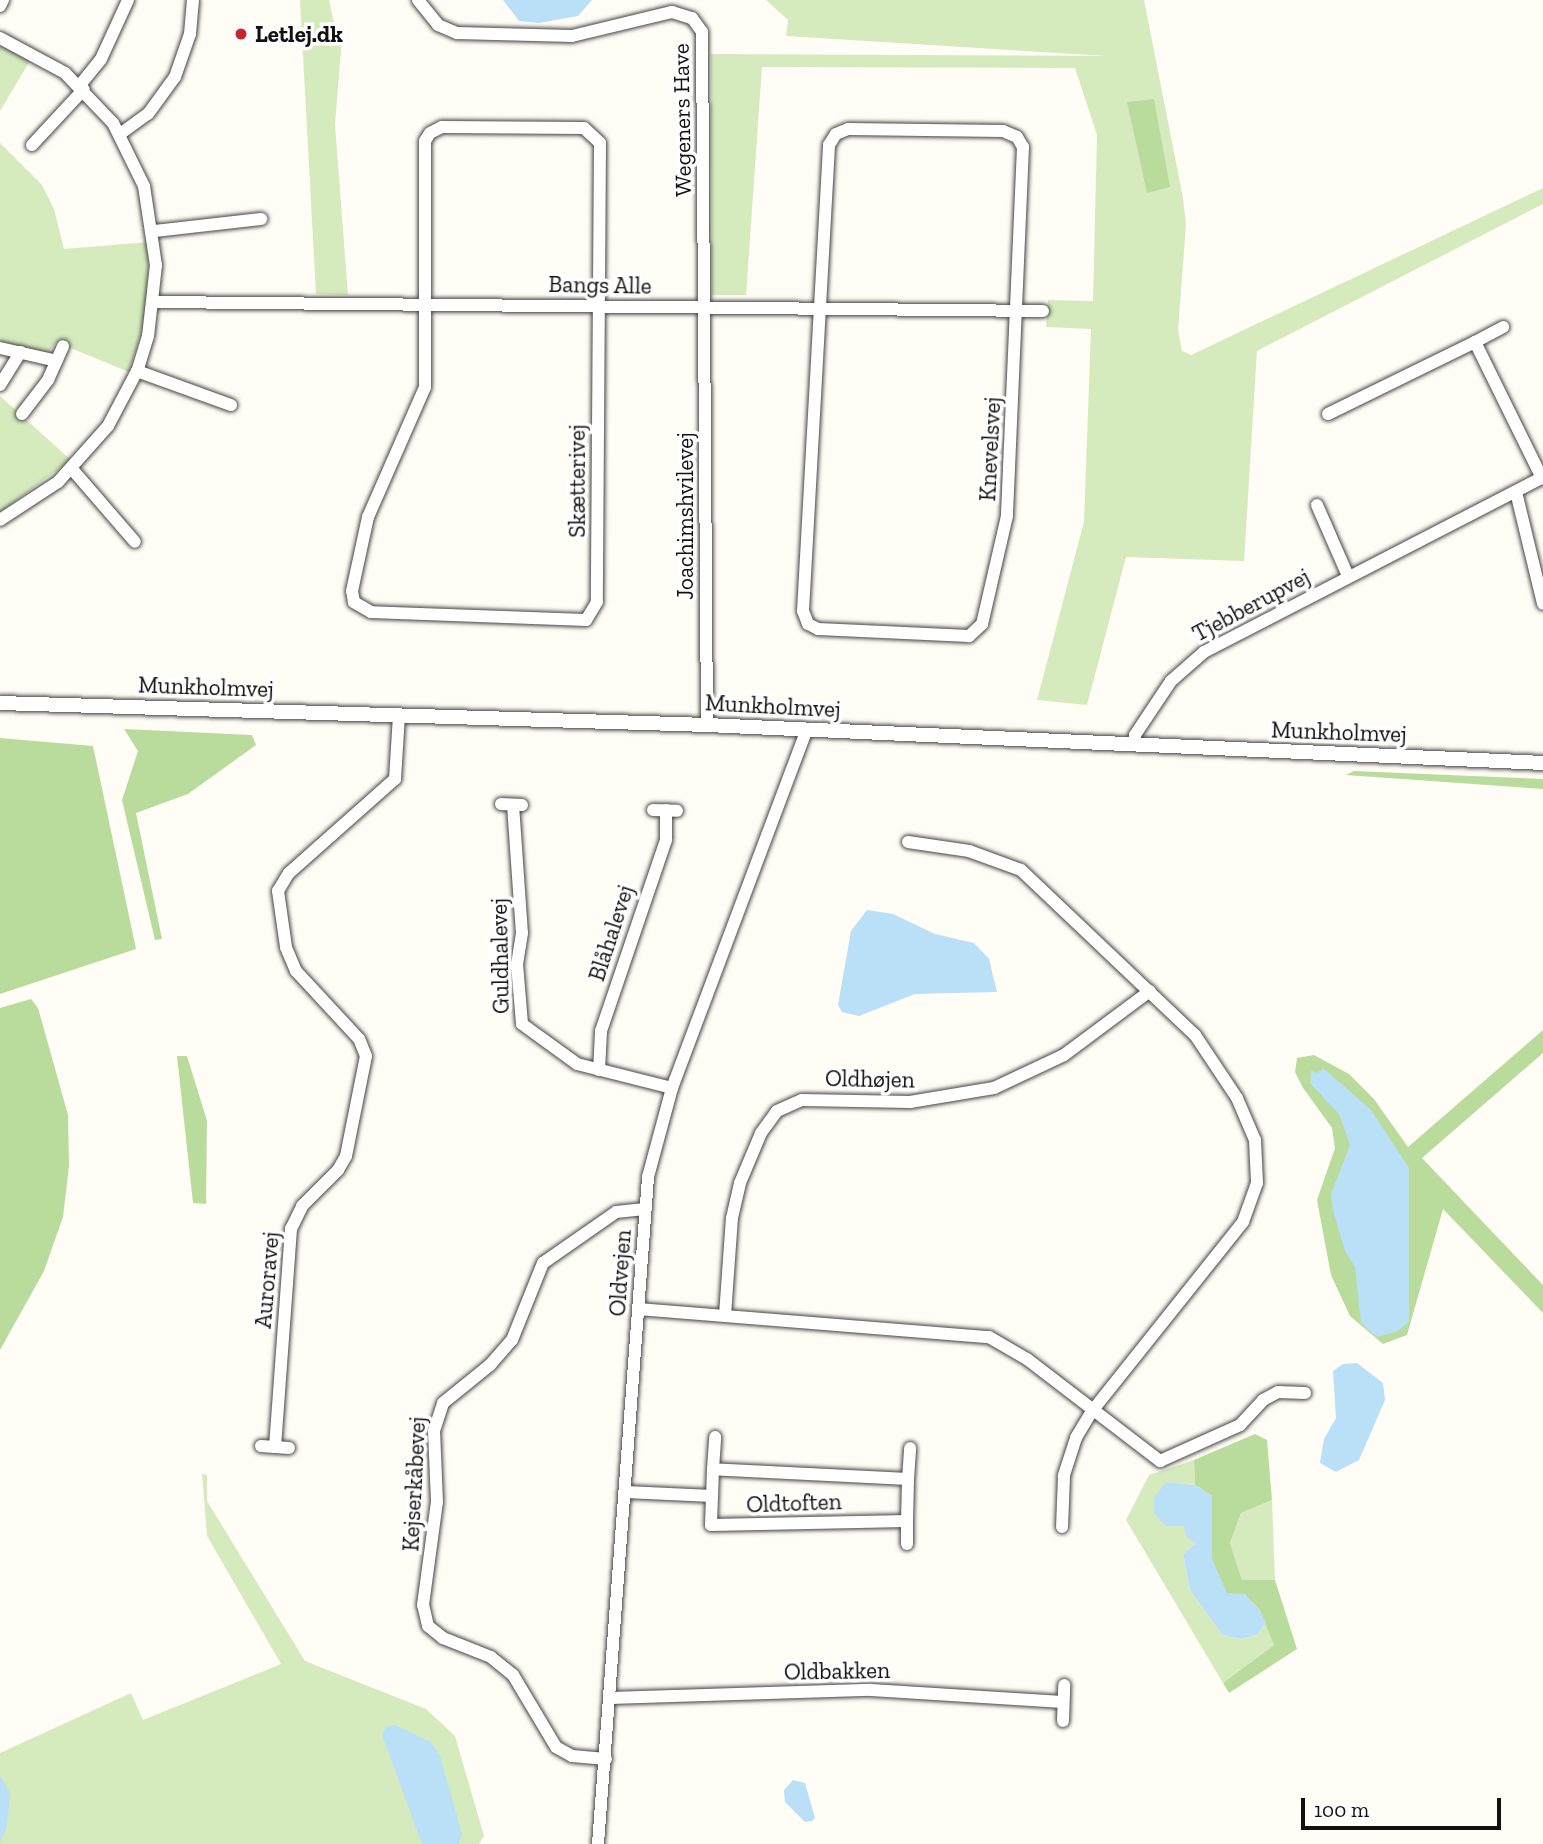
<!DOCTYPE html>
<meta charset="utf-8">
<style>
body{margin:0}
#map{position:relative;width:1543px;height:1844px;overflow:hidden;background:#fffdf5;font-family:"Zilla Slab",serif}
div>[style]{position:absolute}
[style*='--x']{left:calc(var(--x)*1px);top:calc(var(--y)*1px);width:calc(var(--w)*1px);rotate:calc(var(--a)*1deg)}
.green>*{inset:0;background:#d5ebbd}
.forest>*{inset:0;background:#b9dc9c}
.water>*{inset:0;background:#b9e0f7}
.roads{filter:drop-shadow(0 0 2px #444) drop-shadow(0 0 2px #444)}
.minor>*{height:12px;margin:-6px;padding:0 6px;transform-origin:6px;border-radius:6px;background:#fff}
.tertiary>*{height:14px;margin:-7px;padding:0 7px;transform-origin:7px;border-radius:7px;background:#fff}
.dots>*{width:19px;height:19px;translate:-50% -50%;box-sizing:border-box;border:4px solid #fff;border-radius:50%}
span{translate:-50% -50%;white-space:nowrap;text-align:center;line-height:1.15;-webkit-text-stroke:7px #fff;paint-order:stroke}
.poi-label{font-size:23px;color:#111;font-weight:700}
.left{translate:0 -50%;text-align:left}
.street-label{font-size:23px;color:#111}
.scale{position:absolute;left:1301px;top:1798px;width:200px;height:32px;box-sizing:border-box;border:4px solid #111;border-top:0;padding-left:9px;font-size:21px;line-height:24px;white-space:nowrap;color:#111;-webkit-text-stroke:5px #fff;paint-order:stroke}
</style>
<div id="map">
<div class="green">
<i style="clip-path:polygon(300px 0,329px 0,336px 32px,342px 37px,335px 125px,348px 295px,316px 294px)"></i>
<i style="clip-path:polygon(766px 0,1144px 0,1183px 198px,1186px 224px,1178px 330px,1182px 351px,1191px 355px,1543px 188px,1543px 204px,1257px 351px,1244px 561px,1126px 557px,1087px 705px,1037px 700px,1084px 522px,1091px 329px,1046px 327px,1048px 300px,1093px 301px,1097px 135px,1075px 68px,762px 67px,746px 295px,712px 295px,711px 54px,1106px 56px,786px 36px,788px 20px)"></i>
<i style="clip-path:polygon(0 46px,31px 59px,0 111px)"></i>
<i style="clip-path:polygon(0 143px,42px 185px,54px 209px,64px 249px,149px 242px,146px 316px,129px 372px,56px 342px,48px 353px,0 342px)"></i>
<i style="clip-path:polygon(0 396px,71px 460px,0 512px)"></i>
<i style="clip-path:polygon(1194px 1460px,1195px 1485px,1166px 1482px,1183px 1526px,1196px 1543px,1183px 1554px,1190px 1590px,1222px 1635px,1241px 1639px,1257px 1635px,1266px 1623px,1274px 1645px,1223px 1683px,1126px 1520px,1149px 1475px)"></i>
<i style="clip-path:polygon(202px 1474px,207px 1475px,207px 1501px,305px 1661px,426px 1709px,455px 1736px,484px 1836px,479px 1844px,0 1844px,0 1753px,131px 1693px,143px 1720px,281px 1664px,207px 1536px)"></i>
<i style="clip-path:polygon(1272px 1500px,1275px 1580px,1242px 1580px,1230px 1543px,1241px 1513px)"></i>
</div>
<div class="forest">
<i style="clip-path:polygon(1154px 99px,1170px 187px,1147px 193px,1127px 102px)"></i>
<i style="clip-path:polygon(124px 729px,252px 735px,256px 745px,188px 794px,136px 813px,162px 939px,155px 940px,122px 800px,138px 751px)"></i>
<i style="clip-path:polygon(0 738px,93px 746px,136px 949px,0 994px)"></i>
<i style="clip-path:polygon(1354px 771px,1543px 779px,1543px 789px,1346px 775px)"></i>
<i style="clip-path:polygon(31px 999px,38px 1008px,68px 1115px,69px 1166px,63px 1217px,44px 1271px,0 1350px,0 1008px)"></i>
<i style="clip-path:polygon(1543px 1030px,1543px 1053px,1422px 1158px,1543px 1285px,1543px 1313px,1443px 1209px,1407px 1335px,1383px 1344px,1350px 1316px,1331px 1275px,1317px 1200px,1335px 1148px,1332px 1128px,1303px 1088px,1295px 1072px,1297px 1058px,1314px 1055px,1349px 1074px,1374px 1099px,1408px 1147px)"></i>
<i style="clip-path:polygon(177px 1056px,187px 1056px,207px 1121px,206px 1204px,193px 1203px)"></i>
<i style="clip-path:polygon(1255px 1434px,1267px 1440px,1272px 1500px,1241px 1513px,1230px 1543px,1242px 1580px,1275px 1580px,1297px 1649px,1229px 1693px,1223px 1683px,1274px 1645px,1259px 1609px,1244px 1594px,1227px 1594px,1219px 1583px,1212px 1559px,1212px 1496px,1195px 1485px,1194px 1460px)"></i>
</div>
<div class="water">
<i style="clip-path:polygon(503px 0,592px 0,578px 16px,539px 23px,519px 21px)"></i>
<i style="clip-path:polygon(867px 910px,893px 914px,935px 934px,974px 943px,989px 959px,997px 992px,915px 994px,859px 1016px,842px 1012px,838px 1005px,851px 931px)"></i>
<i style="clip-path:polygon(1323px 1068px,1371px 1110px,1409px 1168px,1409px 1321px,1398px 1331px,1377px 1337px,1361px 1323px,1355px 1267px,1345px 1251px,1333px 1210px,1331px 1194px,1350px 1145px,1339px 1114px,1310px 1083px,1311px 1071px,1318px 1073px)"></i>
<i style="clip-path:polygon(1357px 1363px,1383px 1383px,1385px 1400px,1359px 1460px,1336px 1472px,1320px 1463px,1324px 1439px,1336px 1418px,1333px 1371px,1343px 1364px)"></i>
<i style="clip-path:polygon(1166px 1482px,1195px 1485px,1212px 1496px,1212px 1559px,1227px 1593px,1244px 1594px,1259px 1609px,1266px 1623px,1257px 1635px,1241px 1639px,1222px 1635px,1190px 1590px,1183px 1554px,1196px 1543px,1187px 1538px,1183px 1526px,1165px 1526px,1154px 1513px,1154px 1498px)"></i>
<i style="clip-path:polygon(395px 1725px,431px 1742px,440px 1756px,462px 1834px,459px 1844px,422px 1844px,382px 1735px,386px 1727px)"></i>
<i style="clip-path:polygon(0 1775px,10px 1793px,7px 1826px,0 1843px)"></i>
<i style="clip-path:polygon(793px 1780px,805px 1783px,815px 1818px,812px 1821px,805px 1822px,785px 1802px,784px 1790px)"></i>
</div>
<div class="roads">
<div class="minor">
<i style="--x:418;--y:0;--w:32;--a:51"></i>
<i style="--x:438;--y:25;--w:21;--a:23"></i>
<i style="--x:457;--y:33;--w:115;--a:1.5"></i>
<i style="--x:572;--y:36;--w:103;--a:-13.5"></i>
<i style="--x:672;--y:12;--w:21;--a:17"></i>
<i style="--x:692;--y:18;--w:17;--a:54"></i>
<i style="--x:702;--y:32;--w:693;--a:89.59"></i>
<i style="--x:0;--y:6;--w:7;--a:-63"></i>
<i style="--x:0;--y:38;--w:74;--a:28.3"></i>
<i style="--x:65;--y:73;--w:69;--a:46.2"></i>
<i style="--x:113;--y:123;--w:70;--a:63.8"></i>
<i style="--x:144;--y:186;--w:80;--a:81.4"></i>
<i style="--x:156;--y:265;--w:71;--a:96.4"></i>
<i style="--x:148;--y:336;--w:37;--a:107"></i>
<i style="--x:137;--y:371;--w:62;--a:117.8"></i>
<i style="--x:108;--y:426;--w:75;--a:131.8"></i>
<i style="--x:58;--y:482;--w:69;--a:146.8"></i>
<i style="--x:80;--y:85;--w:33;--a:-51"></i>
<i style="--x:101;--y:59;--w:65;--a:-65.4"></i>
<i style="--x:442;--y:127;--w:142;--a:0.4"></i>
<i style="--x:584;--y:128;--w:22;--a:43"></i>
<i style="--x:600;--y:143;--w:459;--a:90.4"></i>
<i style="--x:597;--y:602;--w:21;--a:121"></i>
<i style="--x:586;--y:620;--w:215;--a:-177.9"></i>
<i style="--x:371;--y:612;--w:20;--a:-150"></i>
<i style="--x:354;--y:602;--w:11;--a:-100"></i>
<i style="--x:352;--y:591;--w:76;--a:-77.8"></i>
<i style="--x:368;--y:517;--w:142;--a:-66.3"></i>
<i style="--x:425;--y:387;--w:246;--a:-90"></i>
<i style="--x:425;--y:141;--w:9;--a:-58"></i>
<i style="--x:430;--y:133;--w:13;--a:-27"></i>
<i style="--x:848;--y:129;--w:155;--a:0.7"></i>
<i style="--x:1003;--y:131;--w:15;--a:23"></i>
<i style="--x:1017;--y:137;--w:12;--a:59"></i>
<i style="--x:1023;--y:147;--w:369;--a:92.5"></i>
<i style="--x:1007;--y:516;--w:111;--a:103"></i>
<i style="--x:982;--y:624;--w:18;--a:137"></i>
<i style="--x:969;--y:636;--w:151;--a:-177.3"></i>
<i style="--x:818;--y:629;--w:11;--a:-153"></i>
<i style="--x:808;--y:624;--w:14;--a:-111"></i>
<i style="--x:803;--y:611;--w:467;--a:-86.8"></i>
<i style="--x:829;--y:145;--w:13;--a:-58"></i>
<i style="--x:836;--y:134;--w:13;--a:-23"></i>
<i style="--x:120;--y:134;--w:34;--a:-36"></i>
<i style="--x:148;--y:114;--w:46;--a:-53.9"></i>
<i style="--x:175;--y:77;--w:46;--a:-70.8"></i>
<i style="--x:190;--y:34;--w:34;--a:-85"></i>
<i style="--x:32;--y:145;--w:76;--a:-47.1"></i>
<i style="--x:154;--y:231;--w:108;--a:-6.4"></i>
<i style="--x:156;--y:302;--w:887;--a:0.58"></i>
<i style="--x:1475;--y:342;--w:32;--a:-28"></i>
<i style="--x:0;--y:348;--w:58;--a:12.8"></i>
<i style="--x:137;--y:371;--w:100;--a:19.9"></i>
<i style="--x:0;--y:385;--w:39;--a:-58"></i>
<i style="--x:22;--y:414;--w:43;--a:-52.6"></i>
<i style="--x:48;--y:380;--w:37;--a:-66"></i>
<i style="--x:1328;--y:414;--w:164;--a:-26.1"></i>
<i style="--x:1475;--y:342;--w:152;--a:63.8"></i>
<i style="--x:72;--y:469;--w:96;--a:49.2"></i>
<i style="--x:1516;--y:492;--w:115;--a:76.4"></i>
<i style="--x:1317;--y:505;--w:77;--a:66.4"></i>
<i style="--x:1134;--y:745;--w:10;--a:-84"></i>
<i style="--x:1135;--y:735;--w:65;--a:-56.3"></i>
<i style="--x:1171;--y:681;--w:44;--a:-41.3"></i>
<i style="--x:1204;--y:652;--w:382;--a:-27.3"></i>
<i style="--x:501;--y:804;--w:21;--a:3"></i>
<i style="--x:513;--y:805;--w:128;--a:86"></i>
<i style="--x:522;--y:933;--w:31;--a:99"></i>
<i style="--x:517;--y:964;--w:60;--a:85.2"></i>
<i style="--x:522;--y:1024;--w:68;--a:36"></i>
<i style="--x:577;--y:1064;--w:98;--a:14.2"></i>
<i style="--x:653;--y:810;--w:24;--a:2"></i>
<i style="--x:908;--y:842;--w:62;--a:8.4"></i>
<i style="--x:969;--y:851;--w:55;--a:20.1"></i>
<i style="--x:1021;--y:870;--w:240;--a:43.5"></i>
<i style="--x:1195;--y:1035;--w:76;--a:56.3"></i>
<i style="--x:1237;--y:1098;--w:46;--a:66.8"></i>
<i style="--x:1255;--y:1140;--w:43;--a:87.3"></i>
<i style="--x:1257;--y:1183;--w:41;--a:109.7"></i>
<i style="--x:1243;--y:1222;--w:242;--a:128.6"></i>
<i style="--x:1092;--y:1411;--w:31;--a:121"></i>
<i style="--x:1076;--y:1438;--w:40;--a:108"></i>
<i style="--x:1064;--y:1476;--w:51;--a:92.2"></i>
<i style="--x:599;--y:1070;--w:39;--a:-87"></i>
<i style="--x:601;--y:1031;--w:202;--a:-71.2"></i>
<i style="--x:666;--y:840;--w:30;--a:-90"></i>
<i style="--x:638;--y:1309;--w:352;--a:4.6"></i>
<i style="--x:989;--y:1337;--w:44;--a:30.1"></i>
<i style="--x:1027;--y:1359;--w:168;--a:37.5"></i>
<i style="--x:1160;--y:1461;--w:88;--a:-24.2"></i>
<i style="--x:1240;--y:1425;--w:34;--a:-47"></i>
<i style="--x:1263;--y:1400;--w:17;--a:-28"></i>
<i style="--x:1278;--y:1392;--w:27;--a:2"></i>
<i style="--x:725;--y:1315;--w:97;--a:-85.9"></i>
<i style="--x:732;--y:1218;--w:36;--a:-77"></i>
<i style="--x:740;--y:1183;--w:54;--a:-67.2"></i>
<i style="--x:761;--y:1133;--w:27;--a:-54"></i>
<i style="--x:777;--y:1111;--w:27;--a:-24"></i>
<i style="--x:802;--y:1100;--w:108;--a:1.1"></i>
<i style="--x:910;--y:1102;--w:85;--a:-9.5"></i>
<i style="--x:994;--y:1088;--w:77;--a:-25.2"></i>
<i style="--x:1064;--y:1055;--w:107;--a:-36.7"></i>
<i style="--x:261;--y:1446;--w:28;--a:4"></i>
<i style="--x:275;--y:1447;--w:219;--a:-85.8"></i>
<i style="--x:291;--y:1229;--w:25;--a:-64"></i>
<i style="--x:302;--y:1206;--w:51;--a:-45"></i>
<i style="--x:338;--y:1170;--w:16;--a:-60"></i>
<i style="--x:346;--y:1156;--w:102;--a:-78.7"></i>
<i style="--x:366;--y:1056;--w:18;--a:-112"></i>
<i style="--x:359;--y:1039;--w:93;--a:-132.8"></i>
<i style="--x:296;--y:971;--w:26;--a:-113"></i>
<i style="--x:286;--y:947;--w:57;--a:-98.1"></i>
<i style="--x:278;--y:891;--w:21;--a:-59"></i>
<i style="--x:289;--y:873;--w:142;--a:-41.6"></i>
<i style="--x:395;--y:779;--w:63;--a:-86.4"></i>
<i style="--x:713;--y:1469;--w:32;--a:-86"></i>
<i style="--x:908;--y:1479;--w:31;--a:-86"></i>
<i style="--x:626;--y:1492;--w:86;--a:2.7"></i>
<i style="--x:712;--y:1496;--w:29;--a:92"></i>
<i style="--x:711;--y:1525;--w:196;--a:-1.2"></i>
<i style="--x:907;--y:1521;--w:42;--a:-88.6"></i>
<i style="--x:908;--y:1479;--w:195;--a:-177.1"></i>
<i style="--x:713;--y:1469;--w:27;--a:92"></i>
<i style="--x:907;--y:1544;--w:23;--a:-90"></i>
<i style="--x:610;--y:1698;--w:261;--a:-1.8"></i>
<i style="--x:871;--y:1690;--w:192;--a:3.6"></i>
<i style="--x:1063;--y:1721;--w:36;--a:-88"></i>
<i style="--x:606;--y:1759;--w:34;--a:-175"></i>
<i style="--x:572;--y:1756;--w:18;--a:-151"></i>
<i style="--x:556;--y:1747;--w:84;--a:-120.8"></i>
<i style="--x:513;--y:1675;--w:28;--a:-141"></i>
<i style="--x:491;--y:1657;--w:52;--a:-158.4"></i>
<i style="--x:443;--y:1638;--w:19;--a:-141"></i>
<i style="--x:428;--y:1626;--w:22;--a:-103"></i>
<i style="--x:423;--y:1605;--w:104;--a:-82.3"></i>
<i style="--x:437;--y:1502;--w:71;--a:-92.4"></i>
<i style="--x:434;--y:1431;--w:29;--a:-72"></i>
<i style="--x:443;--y:1403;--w:60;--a:-39"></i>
<i style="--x:490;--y:1365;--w:33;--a:-49"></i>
<i style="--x:512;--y:1340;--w:83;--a:-68.1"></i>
<i style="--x:543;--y:1263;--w:89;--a:-34.9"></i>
<i style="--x:616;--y:1212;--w:29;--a:-6"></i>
<i style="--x:598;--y:1844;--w:669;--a:-85.71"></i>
<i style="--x:648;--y:1177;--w:92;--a:-74.9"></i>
<i style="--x:672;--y:1088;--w:381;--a:-69.4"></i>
</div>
<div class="tertiary">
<i style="--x:0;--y:703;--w:707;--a:1.78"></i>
<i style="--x:707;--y:725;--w:837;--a:2.6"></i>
</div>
</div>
<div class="dots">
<i style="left:241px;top:34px;background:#c4262e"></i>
</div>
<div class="poi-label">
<span class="left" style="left:255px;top:34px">Letlej.dk</span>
</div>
<div class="street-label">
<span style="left:682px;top:120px;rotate:-91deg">Wegeners Have</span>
<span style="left:600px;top:285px;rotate:1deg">Bangs Alle</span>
<span style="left:990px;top:449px;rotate:-87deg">Knevelsvej</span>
<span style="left:577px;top:481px;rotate:-90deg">Skætterivej</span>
<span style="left:685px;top:516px;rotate:-90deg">Joachimshvilevej</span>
<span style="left:1251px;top:605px;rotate:-28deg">Tjebberupvej</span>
<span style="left:206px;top:687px;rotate:2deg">Munkholmvej</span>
<span style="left:773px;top:706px;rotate:3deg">Munkholmvej</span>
<span style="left:1339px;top:732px;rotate:2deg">Munkholmvej</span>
<span style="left:611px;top:933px;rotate:-72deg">Blåhalevej</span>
<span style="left:500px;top:956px;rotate:-91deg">Guldhalevej</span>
<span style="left:870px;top:1079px;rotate:1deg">Oldhøjen</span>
<span style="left:620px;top:1273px;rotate:-86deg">Oldvejen</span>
<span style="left:267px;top:1280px;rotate:-85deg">Auroravej</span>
<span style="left:414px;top:1484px;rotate:-87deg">Kejserkåbevej</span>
<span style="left:794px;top:1503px;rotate:-2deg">Oldtoften</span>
<span style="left:837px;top:1671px;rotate:-1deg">Oldbakken</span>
</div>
<div class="scale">100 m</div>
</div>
